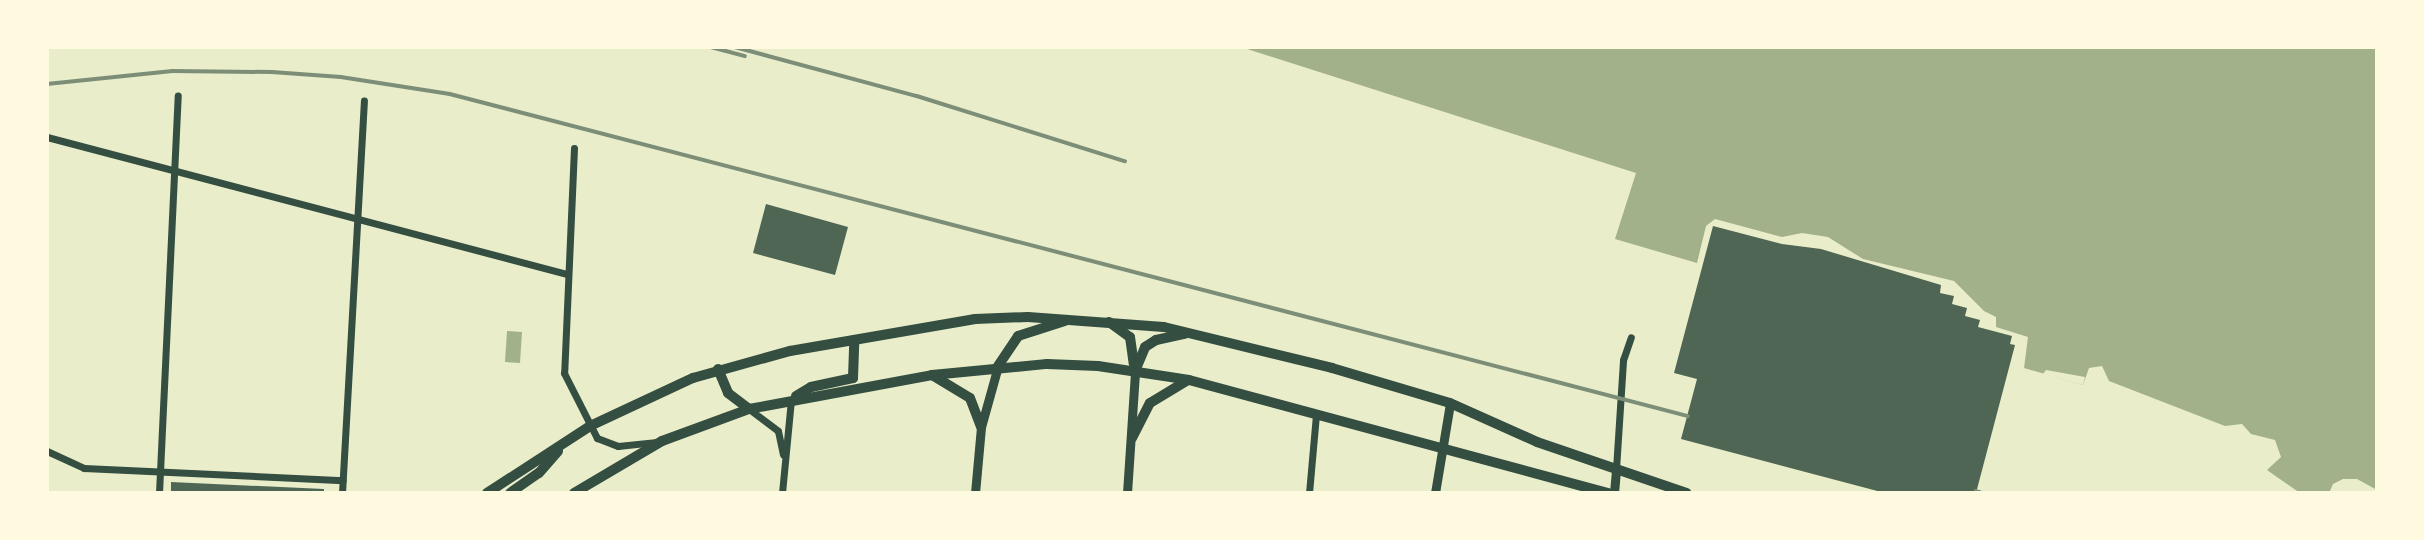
<!DOCTYPE html>
<style>
body{margin:0}
#map{position:relative;width:2424px;height:540px;overflow:hidden;background:#e9edc9;font-family:Quicksand,sans-serif}
div>[style]{position:absolute}
[style*='--x']{left:calc(var(--x)*1px);top:calc(var(--y)*1px);width:calc(var(--w)*1px);rotate:calc(var(--a)*1deg)}
.water>*{inset:0;background:#a3b18a}
.pier>*{inset:0;background:#e9edc9}
.building>*{inset:0;background:#4f6655}
.minor>*{height:7px;margin:-3.5px;padding:0 3.5px;transform-origin:3.5px;border-radius:3.5px;background:#344e41}
.tertiary>*{height:9px;margin:-4.5px;padding:0 4.5px;transform-origin:4.5px;border-radius:4.5px;background:#344e41}
.trunk>*{height:10px;margin:-5px;padding:0 5px;transform-origin:5px;border-radius:5px;background:#344e41}
.rail>*{height:3.5px;margin:-1.75px;padding:0 1.75px;transform-origin:1.75px;border-radius:1.75px;background:#7c8e77}
span{translate:-50% -50%;white-space:nowrap;text-align:center;line-height:1.15;-webkit-text-stroke:5px #fefae0;paint-order:stroke}
.frame{position:absolute;inset:0;border:49px solid #fefae0;pointer-events:none}
</style>
<div id="map">
<div class="water">
<i style="clip-path:polygon(1241px 47px,2377px 47px,2377px 490px,2357px 479px,2343px 479px,2333px 484px,2329px 493px,2300px 493px,2267px 470px,2281px 457px,2275px 440px,2251px 434px,2242px 424px,2225px 426px,2109px 381px,2102px 366px,2089px 368px,2083px 385px,2024px 368px,2028px 337px,1996px 327px,1996px 317px,1984px 311px,1954px 281px,1863px 259px,1828px 237px,1802px 233px,1782px 237px,1715px 219px,1706px 226px,1697px 263px,1615px 239px,1636px 173px)"></i>
<i style="clip-path:polygon(507px 331px,522px 332px,520px 363px,505px 362px)"></i>
</div>
<div class="pier">
<i style="clip-path:polygon(2046px 370px,2085px 377px,2083px 385px,2043px 374px)"></i>
</div>
<div class="building">
<i style="clip-path:polygon(766px 204px,848px 227px,835px 275px,753px 253px)"></i>
<i style="clip-path:polygon(1713px 226px,1782px 244px,1821px 249px,1941px 285px,1940px 293px,1954px 296px,1952px 304px,1967px 308px,1965px 316px,1980px 320px,1978px 327px,2012px 336px,2010px 344px,2015px 345px,1976px 493px,1885px 493px,1681px 439px,1697px 379px,1674px 373px)"></i>
<i style="clip-path:polygon(171px 482px,324px 489px,324px 493px,171px 493px)"></i>
</div>
<div class="minor">
<i style="--x:47;--y:137;--w:538;--a:14.76"></i>
<i style="--x:574;--y:148;--w:225;--a:92.5"></i>
<i style="--x:564;--y:373;--w:73;--a:63.1"></i>
<i style="--x:597;--y:438;--w:22;--a:21"></i>
<i style="--x:618;--y:446;--w:37;--a:-6"></i>
<i style="--x:749;--y:409;--w:36;--a:37"></i>
<i style="--x:778;--y:431;--w:24;--a:78"></i>
<i style="--x:47;--y:451;--w:41;--a:24.7"></i>
<i style="--x:84;--y:468;--w:259;--a:2.7"></i>
<i style="--x:1616;--y:469;--w:109;--a:-86.3"></i>
<i style="--x:1623;--y:360;--w:24;--a:-71"></i>
<i style="--x:159;--y:493;--w:398;--a:-87.3"></i>
<i style="--x:342;--y:493;--w:393;--a:-86.8"></i>
<i style="--x:782;--y:493;--w:93;--a:-84.5"></i>
<i style="--x:1309;--y:493;--w:79;--a:-84.9"></i>
</div>
<div class="tertiary">
<i style="--x:975;--y:493;--w:66;--a:-84.8"></i>
<i style="--x:981;--y:427;--w:63;--a:-74.4"></i>
<i style="--x:1127;--y:493;--w:122;--a:-86.2"></i>
<i style="--x:1435;--y:493;--w:91;--a:-80.5"></i>
<i style="--x:1614;--y:493;--w:24;--a:-85"></i>
</div>
<div class="trunk">
<i style="--x:1109;--y:322;--w:26;--a:36"></i>
<i style="--x:1130;--y:337;--w:27;--a:82"></i>
<i style="--x:998;--y:366;--w:36;--a:-56"></i>
<i style="--x:1018;--y:336;--w:49;--a:-17.7"></i>
<i style="--x:718;--y:369;--w:26;--a:67"></i>
<i style="--x:728;--y:393;--w:26;--a:37"></i>
<i style="--x:1135;--y:371;--w:26;--a:-67"></i>
<i style="--x:1145;--y:347;--w:13;--a:-32"></i>
<i style="--x:1156;--y:340;--w:29;--a:-12"></i>
<i style="--x:932;--y:375;--w:44;--a:31.2"></i>
<i style="--x:970;--y:398;--w:31;--a:69"></i>
<i style="--x:796;--y:396;--w:17;--a:-31"></i>
<i style="--x:811;--y:387;--w:43;--a:-12.1"></i>
<i style="--x:853;--y:378;--w:38;--a:-88"></i>
<i style="--x:1132;--y:438;--w:39;--a:-63"></i>
<i style="--x:1150;--y:403;--w:44;--a:-31.2"></i>
<i style="--x:487;--y:493;--w:123;--a:-33"></i>
<i style="--x:590;--y:426;--w:114;--a:-25"></i>
<i style="--x:693;--y:378;--w:101;--a:-15.6"></i>
<i style="--x:790;--y:351;--w:188;--a:-9.8"></i>
<i style="--x:975;--y:319;--w:53;--a:-2.2"></i>
<i style="--x:1028;--y:317;--w:136;--a:4.2"></i>
<i style="--x:1164;--y:327;--w:173;--a:13.7"></i>
<i style="--x:1332;--y:368;--w:123;--a:16.5"></i>
<i style="--x:1450;--y:403;--w:95;--a:24.1"></i>
<i style="--x:1537;--y:442;--w:158;--a:18.8"></i>
<i style="--x:510;--y:493;--w:35;--a:-35"></i>
<i style="--x:539;--y:473;--w:29;--a:-49"></i>
<i style="--x:574;--y:493;--w:102;--a:-30.6"></i>
<i style="--x:662;--y:441;--w:93;--a:-20.2"></i>
<i style="--x:749;--y:409;--w:186;--a:-10.5"></i>
<i style="--x:932;--y:375;--w:116;--a:-5.5"></i>
<i style="--x:1047;--y:364;--w:51;--a:2.2"></i>
<i style="--x:1098;--y:366;--w:92;--a:8.7"></i>
<i style="--x:1189;--y:380;--w:435;--a:15.1"></i>
</div>
<div class="rail">
<i style="--x:711;--y:47;--w:35;--a:15"></i>
<i style="--x:735;--y:47;--w:188;--a:15.1"></i>
<i style="--x:917;--y:96;--w:218;--a:17.4"></i>
<i style="--x:47;--y:84;--w:126;--a:-5.9"></i>
<i style="--x:172;--y:71;--w:100;--a:0.6"></i>
<i style="--x:272;--y:72;--w:69;--a:4.1"></i>
<i style="--x:341;--y:77;--w:110;--a:8.9"></i>
<i style="--x:450;--y:94;--w:1279;--a:14.58"></i>
<i style="--x:1976;--y:491;--w:6;--a:18"></i>
</div>
<div class="frame"></div>
</div>
